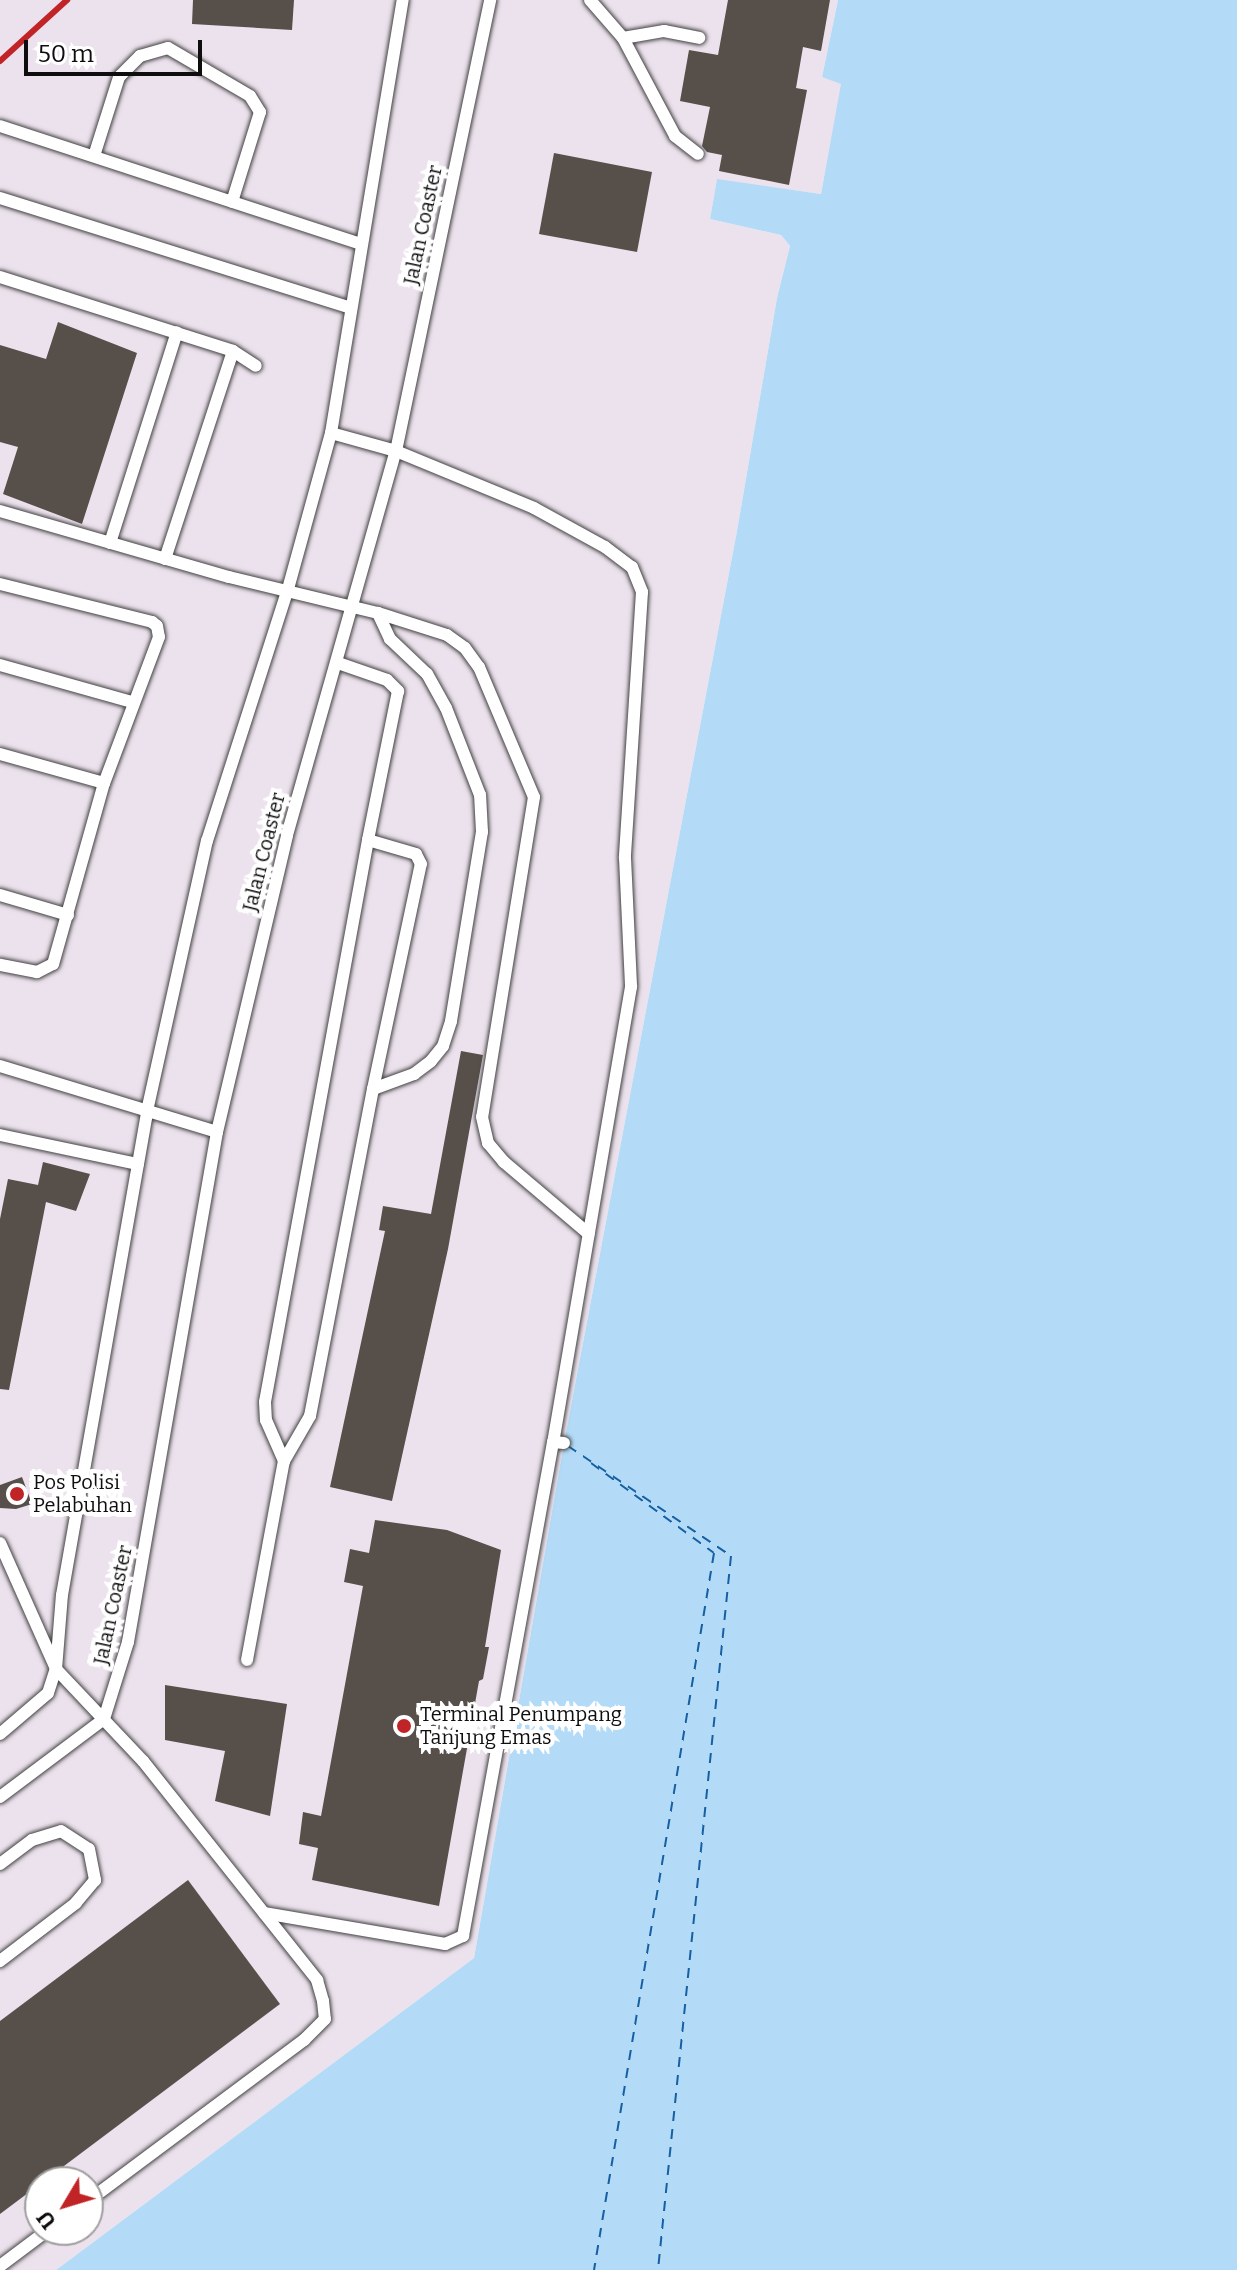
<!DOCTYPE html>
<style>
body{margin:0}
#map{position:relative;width:1237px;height:2270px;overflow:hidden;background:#fffcef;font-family:Bitter,serif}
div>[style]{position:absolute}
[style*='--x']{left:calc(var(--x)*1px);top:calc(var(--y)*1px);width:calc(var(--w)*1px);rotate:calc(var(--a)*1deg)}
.industrial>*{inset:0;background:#ece2ed}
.water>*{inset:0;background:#b3dbf7}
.ferry>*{height:2px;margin-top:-1px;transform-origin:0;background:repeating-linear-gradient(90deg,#1660a2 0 10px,transparent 0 18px)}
.building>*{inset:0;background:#57504a}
.roads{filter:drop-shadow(0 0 2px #414141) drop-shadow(0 0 2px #414141)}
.service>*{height:12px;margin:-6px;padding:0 6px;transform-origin:6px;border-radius:6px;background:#fff}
.rail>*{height:6px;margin:-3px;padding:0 3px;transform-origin:3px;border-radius:3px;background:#c02426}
.dots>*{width:22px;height:22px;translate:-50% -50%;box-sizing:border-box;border:4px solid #fff;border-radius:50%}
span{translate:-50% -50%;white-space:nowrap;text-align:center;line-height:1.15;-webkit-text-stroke:8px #fff;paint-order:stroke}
.street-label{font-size:20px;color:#0e0e0e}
.poi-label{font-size:20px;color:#0e0e0e}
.left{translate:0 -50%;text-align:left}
.north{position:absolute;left:24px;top:2166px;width:80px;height:80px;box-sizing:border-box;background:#fff;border:2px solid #9f9f9f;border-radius:50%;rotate:232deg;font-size:22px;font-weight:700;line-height:32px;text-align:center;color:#0e0e0e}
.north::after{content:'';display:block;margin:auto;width:28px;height:36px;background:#c02426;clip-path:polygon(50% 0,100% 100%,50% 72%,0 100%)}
.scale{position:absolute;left:24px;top:40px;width:178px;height:36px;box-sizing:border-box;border:4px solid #0e0e0e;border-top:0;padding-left:10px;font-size:24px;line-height:28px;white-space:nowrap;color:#0e0e0e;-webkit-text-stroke:6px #fff;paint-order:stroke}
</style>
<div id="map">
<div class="industrial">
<i style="clip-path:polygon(evenodd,0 0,838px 0,822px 77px,842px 83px,821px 194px,717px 180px,710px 219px,781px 235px,790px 246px,777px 298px,737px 531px,564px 1443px,474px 1958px,56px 2270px,0 2270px,0 0,40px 2182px,88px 2182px,88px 2230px,40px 2230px,40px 2182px)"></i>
</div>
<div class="water">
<i style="clip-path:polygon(838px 0,1237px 0,1237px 2270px,56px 2270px,474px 1958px,564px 1443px,737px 531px,777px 298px,790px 246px,781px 235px,710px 219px,717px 179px,821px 194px,841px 84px,822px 77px)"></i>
</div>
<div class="ferry">
<i style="--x:568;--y:1446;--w:197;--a:34"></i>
<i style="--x:731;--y:1556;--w:718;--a:95.84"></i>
<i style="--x:591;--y:1463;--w:152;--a:36.2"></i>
<i style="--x:714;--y:1553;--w:727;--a:99.5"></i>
</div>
<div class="building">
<i style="clip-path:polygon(193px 0,294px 0,292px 30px,192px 24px)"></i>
<i style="clip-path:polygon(728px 0,830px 0,821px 51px,803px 47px,796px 88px,807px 90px,789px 185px,719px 171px,722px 155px,707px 152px,702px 146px,710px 107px,680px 101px,689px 50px,718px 55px)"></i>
<i style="clip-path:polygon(554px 153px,652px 172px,637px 252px,539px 234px)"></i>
<i style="clip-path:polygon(58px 322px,137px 353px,82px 524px,3px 494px,18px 447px,0 442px,0 345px,46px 359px)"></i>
<i style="clip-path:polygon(461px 1051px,483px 1055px,448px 1249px,392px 1501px,330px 1487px,385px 1231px,379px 1230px,383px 1206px,431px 1214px)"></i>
<i style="clip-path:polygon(43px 1162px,90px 1174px,76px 1211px,46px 1202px,9px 1390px,0 1389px,0 1219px,8px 1179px,38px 1185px)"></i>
<i style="clip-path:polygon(22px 1477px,32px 1504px,16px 1509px,0 1508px,0 1485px)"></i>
<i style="clip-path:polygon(375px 1520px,447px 1530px,501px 1550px,485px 1647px,489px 1647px,483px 1679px,479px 1681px,439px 1906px,312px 1880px,318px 1848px,299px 1844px,303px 1812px,321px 1816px,363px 1586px,344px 1582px,350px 1549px,369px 1553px)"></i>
<i style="clip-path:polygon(165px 1685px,287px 1704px,270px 1816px,215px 1801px,225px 1751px,165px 1740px)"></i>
<i style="clip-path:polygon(188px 1880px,280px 2004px,0 2214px,0 2021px)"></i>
</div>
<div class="roads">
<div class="service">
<i style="--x:590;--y:0;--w:50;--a:49"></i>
<i style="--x:623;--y:38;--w:111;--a:62"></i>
<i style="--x:675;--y:136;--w:29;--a:38"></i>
<i style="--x:623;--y:38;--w:42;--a:-9.7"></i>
<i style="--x:664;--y:31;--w:36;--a:11"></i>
<i style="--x:0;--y:126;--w:379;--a:18.1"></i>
<i style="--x:94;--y:156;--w:83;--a:-72.4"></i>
<i style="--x:119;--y:77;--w:30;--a:-45"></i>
<i style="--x:140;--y:56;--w:29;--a:-16"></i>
<i style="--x:168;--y:48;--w:95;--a:30.3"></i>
<i style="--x:250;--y:96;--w:19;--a:58"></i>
<i style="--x:260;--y:112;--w:94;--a:107.3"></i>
<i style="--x:0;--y:198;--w:368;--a:17.4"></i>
<i style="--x:0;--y:277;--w:244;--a:17.6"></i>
<i style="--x:233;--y:351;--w:27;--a:33"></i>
<i style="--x:331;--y:433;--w:67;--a:15.5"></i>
<i style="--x:396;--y:451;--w:149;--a:22.4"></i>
<i style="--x:534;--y:508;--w:81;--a:28.8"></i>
<i style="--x:605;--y:547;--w:34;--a:37"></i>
<i style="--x:632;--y:567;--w:27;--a:68"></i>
<i style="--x:642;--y:592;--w:267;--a:93.7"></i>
<i style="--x:625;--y:858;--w:129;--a:87.3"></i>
<i style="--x:631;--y:987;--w:462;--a:99.7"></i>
<i style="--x:0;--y:511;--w:238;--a:16.1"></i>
<i style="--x:229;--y:577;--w:153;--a:13.6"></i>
<i style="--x:378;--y:613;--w:72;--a:17.7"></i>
<i style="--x:447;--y:635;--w:22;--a:36"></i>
<i style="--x:465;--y:648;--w:24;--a:54"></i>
<i style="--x:479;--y:667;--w:141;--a:67.1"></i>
<i style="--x:534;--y:797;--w:324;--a:99.2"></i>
<i style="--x:482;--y:1117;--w:27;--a:77"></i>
<i style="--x:488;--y:1143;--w:25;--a:50"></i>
<i style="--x:504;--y:1162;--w:111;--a:40.3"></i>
<i style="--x:110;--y:543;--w:221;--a:-72.4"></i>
<i style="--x:165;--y:559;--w:219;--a:-71.9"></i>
<i style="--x:0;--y:584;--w:157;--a:14"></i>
<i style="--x:152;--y:622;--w:6;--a:39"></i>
<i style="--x:157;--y:626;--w:11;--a:80"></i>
<i style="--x:159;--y:637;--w:156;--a:110.6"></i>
<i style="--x:104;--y:783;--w:188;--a:105.7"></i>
<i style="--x:53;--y:964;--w:18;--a:153"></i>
<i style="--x:37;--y:972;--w:38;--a:-169"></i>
<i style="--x:338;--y:663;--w:52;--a:19.1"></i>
<i style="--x:387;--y:680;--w:16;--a:45"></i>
<i style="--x:398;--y:691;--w:152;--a:101.4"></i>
<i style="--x:0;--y:665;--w:137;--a:15.7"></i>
<i style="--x:0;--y:754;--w:108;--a:15.6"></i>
<i style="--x:0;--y:895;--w:71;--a:16.4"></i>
<i style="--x:0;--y:1066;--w:227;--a:16.9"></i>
<i style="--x:373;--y:1089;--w:230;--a:-78"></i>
<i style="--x:421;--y:864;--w:11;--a:-117"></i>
<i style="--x:416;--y:854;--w:50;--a:-163.7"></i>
<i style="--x:368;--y:840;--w:571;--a:100.39"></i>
<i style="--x:265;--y:1402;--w:18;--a:87"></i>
<i style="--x:266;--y:1420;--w:45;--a:66.3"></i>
<i style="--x:284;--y:1461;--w:52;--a:-60"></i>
<i style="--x:310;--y:1416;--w:333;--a:-79.1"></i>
<i style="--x:373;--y:1089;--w:44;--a:-20.1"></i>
<i style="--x:414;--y:1074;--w:21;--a:-37"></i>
<i style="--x:431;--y:1061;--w:19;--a:-51"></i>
<i style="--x:443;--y:1046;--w:26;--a:-72"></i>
<i style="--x:451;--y:1021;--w:192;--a:-80.7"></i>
<i style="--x:482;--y:832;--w:37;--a:-93"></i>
<i style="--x:480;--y:795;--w:93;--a:-111.3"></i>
<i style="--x:446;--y:708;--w:39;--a:-119"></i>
<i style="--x:427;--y:674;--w:51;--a:-136.6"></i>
<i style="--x:390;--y:639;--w:29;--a:-115"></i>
<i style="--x:0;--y:1135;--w:141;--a:11.9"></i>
<i style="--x:0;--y:1543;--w:138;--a:66"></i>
<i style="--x:56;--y:1669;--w:127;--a:46.6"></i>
<i style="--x:143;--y:1761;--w:280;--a:51.5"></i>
<i style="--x:317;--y:1980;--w:22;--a:74"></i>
<i style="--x:323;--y:2001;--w:18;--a:84"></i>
<i style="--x:325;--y:2019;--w:30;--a:135"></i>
<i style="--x:304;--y:2040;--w:269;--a:143.3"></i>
<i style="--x:247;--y:1660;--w:202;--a:-79.5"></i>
<i style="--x:104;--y:1719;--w:81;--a:-72.7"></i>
<i style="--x:128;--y:1642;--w:518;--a:-80.1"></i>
<i style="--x:217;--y:1132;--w:305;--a:-76.7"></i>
<i style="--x:287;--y:835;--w:399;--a:-74.2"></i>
<i style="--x:396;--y:451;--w:461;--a:-78.2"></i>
<i style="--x:0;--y:1734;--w:63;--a:-40.5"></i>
<i style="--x:48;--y:1693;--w:25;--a:-72"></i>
<i style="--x:56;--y:1669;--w:74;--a:-85.4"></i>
<i style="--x:62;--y:1595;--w:491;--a:-80"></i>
<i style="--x:147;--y:1111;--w:277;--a:-77.5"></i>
<i style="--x:207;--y:841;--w:265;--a:-72.2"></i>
<i style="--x:288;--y:589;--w:162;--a:-74.6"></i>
<i style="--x:331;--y:433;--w:439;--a:-80.6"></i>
<i style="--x:0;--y:1797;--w:130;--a:-36.9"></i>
<i style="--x:0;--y:1864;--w:40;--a:-37"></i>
<i style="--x:32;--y:1840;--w:30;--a:-17"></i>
<i style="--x:61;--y:1831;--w:33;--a:33"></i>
<i style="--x:89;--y:1849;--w:32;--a:79"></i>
<i style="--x:95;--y:1880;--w:30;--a:130"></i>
<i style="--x:76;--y:1903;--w:96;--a:142.7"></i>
<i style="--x:264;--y:1913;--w:184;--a:9.7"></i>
<i style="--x:445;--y:1944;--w:20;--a:-24"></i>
<i style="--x:463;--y:1936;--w:502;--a:-79.67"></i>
<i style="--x:553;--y:1442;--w:11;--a:5"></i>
<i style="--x:0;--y:2266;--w:60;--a:-36.9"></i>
</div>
</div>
<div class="rail">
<i style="--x:0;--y:61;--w:91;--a:-42.3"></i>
</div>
<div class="dots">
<i style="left:17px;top:1494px;background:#c02426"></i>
<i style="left:404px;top:1726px;background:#c02426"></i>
</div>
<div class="street-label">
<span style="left:423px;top:225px;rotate:-78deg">Jalan Coaster</span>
<span style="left:264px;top:852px;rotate:-76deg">Jalan Coaster</span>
<span style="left:113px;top:1605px;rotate:-78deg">Jalan Coaster</span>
</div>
<div class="poi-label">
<span class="left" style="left:33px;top:1494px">Pos Polisi<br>Pelabuhan</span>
<span class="left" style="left:420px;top:1726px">Terminal Penumpang<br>Tanjung Emas</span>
</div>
<div class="north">U</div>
<div class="scale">50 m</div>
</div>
